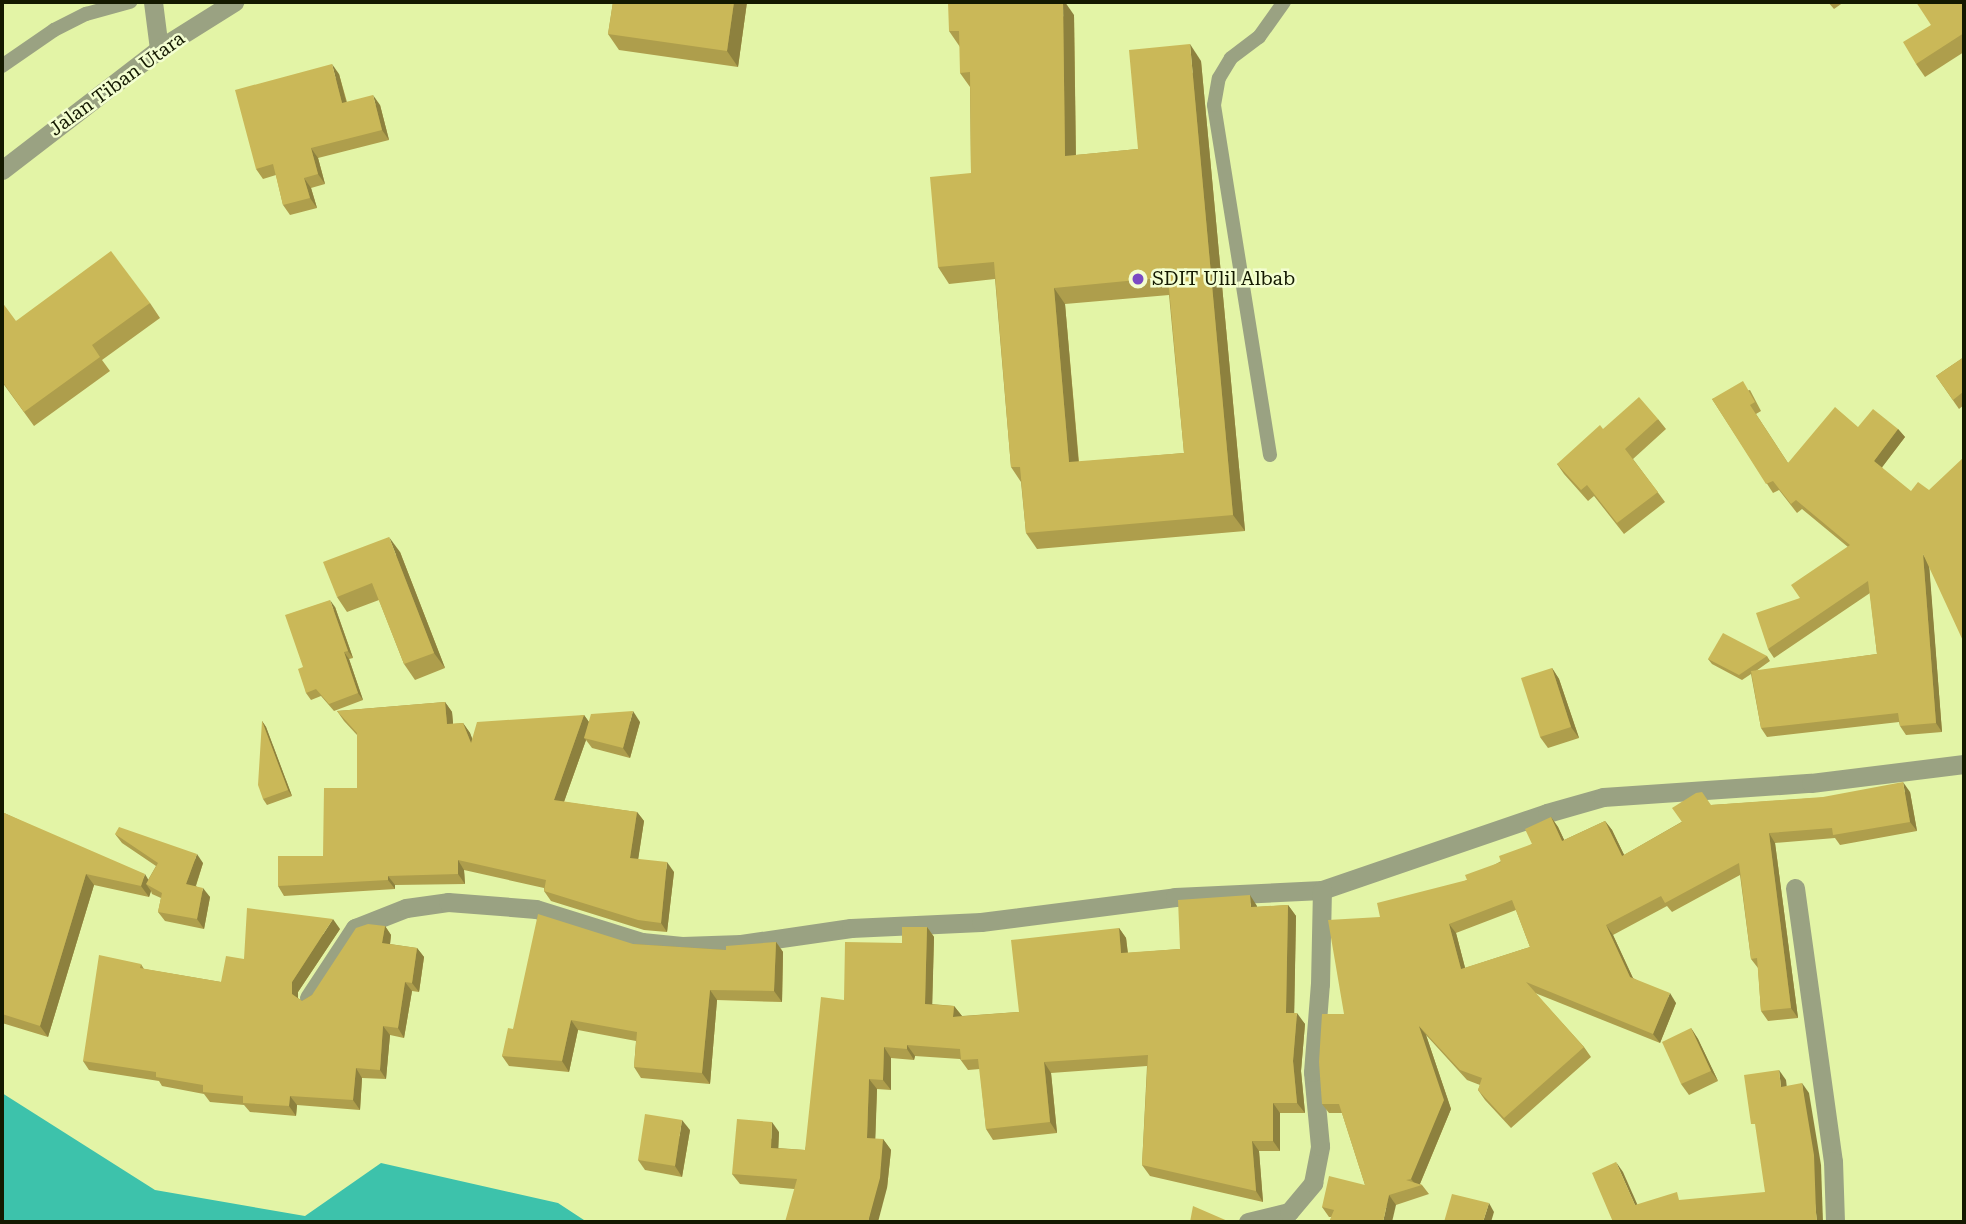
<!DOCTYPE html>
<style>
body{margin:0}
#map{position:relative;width:1966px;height:1224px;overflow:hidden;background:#e3f4a6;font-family:"Roboto Serif",serif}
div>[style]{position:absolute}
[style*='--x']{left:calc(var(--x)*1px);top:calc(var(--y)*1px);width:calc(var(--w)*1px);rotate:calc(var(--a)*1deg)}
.water>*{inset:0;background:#3dc2ab}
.service>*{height:14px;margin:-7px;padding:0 7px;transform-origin:7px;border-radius:7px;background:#9aa282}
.minor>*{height:19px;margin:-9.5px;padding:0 9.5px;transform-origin:9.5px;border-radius:9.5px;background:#9aa282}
.tertiary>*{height:19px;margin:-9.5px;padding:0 9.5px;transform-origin:9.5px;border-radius:9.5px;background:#9aa282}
.wall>*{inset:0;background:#ae9e4c}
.shaded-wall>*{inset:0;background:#8d813e}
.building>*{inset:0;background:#cab858}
.dots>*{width:19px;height:19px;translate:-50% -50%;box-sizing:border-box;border:4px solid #f3fed0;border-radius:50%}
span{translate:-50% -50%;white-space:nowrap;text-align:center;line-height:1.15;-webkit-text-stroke:5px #f3fed0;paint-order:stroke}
.street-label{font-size:19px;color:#141900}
.poi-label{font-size:19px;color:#141900}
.left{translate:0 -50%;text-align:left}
.frame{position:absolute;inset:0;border:4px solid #141900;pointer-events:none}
</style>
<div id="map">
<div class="water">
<i style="clip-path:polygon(2px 1093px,155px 1190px,305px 1216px,381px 1163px,558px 1203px,587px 1222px,2px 1222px)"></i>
</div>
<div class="service">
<i style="--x:2;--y:66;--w:63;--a:-34.7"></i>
<i style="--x:54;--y:30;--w:36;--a:-27"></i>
<i style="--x:86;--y:14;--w:46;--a:-15.3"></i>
<i style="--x:1270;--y:455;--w:354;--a:-99.1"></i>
<i style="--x:1214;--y:105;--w:27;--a:-80"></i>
<i style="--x:1219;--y:78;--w:23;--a:-59"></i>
<i style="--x:1231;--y:58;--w:35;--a:-37"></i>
<i style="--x:1259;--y:37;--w:43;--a:-54.5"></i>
</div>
<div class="minor">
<i style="--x:153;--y:2;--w:47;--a:82.7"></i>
<i style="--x:1795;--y:888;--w:276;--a:82.1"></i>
<i style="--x:1833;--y:1161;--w:61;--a:88.1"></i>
<i style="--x:309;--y:998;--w:84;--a:-56.7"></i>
<i style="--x:355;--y:928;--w:55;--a:-21.4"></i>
<i style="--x:406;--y:908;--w:42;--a:-8.1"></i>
<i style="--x:448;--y:902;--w:88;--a:4.5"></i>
<i style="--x:536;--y:909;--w:111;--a:17.3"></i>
<i style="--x:642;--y:942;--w:40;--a:5.7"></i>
<i style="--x:682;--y:946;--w:59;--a:-1.9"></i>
<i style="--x:741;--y:944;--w:111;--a:-8.3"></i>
<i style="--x:851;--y:928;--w:130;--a:-2.6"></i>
<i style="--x:981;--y:922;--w:196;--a:-7.3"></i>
<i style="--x:1175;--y:897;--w:147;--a:-2.7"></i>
<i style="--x:1322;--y:890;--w:238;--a:-18.9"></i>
<i style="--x:1547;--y:813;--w:58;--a:-15.9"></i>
<i style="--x:1603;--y:797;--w:208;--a:-3.9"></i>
<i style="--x:1811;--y:783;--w:154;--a:-7.1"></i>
<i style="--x:1248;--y:1222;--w:42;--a:-13.7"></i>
<i style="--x:1289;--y:1212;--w:38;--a:-50"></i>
<i style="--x:1313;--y:1183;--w:38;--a:-79"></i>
<i style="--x:1320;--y:1146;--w:74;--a:-95.4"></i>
<i style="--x:1313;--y:1072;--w:88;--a:-85.5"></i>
<i style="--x:1320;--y:984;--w:94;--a:-88.8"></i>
</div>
<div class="tertiary">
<i style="--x:2;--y:170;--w:198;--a:-37.6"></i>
<i style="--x:159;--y:49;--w:89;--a:-32.1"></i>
</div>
<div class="wall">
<i style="clip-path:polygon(613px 2px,747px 2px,738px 67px,619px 50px,608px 34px)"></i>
<i style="clip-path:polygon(1828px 2px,1844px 2px,1834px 9px)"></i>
<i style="clip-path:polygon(1964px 2px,1964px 52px,1925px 77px,1916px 64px,1931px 25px)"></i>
<i style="clip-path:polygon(evenodd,1074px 15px,1076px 155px,1138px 149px,1201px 61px,1245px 531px,1037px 549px,1026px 533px,1021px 482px,1011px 467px,995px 279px,949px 284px,938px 267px,971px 173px,970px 87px,960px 73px,960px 47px,949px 31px,1074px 15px,1169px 295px,1184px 453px,1079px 462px,1065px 304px,1169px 295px)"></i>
<i style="clip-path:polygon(339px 74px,347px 102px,380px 105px,389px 140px,318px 158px,325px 184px,311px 188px,317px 208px,290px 215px,283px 205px,276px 175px,263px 179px,256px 169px)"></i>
<i style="clip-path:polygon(150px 303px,160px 318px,102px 360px,110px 371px,34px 426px,2px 382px,16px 321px)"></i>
<i style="clip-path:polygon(1964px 357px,1964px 405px,1959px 409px,1936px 376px)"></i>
<i style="clip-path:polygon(1750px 390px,1761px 411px,1756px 414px,1788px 463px,1858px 427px,1898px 429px,1905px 437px,1882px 467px,1929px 568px,1942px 732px,1906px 735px,1900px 726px,1899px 722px,1767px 737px,1761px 728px,1751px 674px,1742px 680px,1712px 664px,1708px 659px,1767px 656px,1770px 661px,1756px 671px,1877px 654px,1870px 593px,1774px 658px,1768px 649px,1800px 598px,1848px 547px,1802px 509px,1797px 513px,1779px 490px,1773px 493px,1712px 399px)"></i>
<i style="clip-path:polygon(1658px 419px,1666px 429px,1633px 459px,1665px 502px,1624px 534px,1594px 496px,1588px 501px,1564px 474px,1557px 464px)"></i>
<i style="clip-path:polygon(400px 552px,445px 668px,415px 680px,404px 664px,379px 600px,347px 612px,337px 597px)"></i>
<i style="clip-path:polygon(335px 607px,353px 658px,349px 659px,363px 700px,334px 711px,321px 696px,311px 700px,306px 693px,303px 667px)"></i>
<i style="clip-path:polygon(1552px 668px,1559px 679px,1579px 738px,1548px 748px,1540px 737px)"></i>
<i style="clip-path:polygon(445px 702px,452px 712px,453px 724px,463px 723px,470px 733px,472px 739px,584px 715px,589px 722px,640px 722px,630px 758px,592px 748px,586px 740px,564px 802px,637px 812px,644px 821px,638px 859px,674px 872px,667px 932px,644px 930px,551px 901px,544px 891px,544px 888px,464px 870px,465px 884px,395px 885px,395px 889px,284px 896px,278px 886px,323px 856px,357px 788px,357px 735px,344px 721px,337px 711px)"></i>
<i style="clip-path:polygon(262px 721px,266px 727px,292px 796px,267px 805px,263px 799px)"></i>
<i style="clip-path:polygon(evenodd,1910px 792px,1917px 831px,1840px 845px,1835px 838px,1775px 843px,1798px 1018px,1768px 1021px,1761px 1011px,1758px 968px,1751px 959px,1740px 875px,1672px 912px,1667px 906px,1613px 935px,1633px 978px,1676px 1003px,1660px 1043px,1535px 993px,1584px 1047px,1591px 1057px,1511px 1128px,1485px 1100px,1478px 1090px,1480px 1085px,1467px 1080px,1426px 1035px,1451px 1109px,1420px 1184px,1422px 1185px,1429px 1194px,1396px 1205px,1331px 1217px,1329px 1217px,1322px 1207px,1365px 1185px,1342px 1113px,1329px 1113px,1322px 1104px,1344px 1014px,1380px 917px,1467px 880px,1532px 844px,1551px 817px,1558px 827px,1564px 840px,1605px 821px,1612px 830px,1624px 855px,1711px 805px,1910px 792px,1516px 910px,1530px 947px,1465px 968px,1456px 933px,1516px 910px)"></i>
<i style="clip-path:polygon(2px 812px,148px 880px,156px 866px,122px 843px,115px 834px,203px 863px,196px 886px,210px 897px,204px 929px,165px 921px,158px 912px,161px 898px,152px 894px,151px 891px,149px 897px,94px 885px,48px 1037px,2px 1023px)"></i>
<i style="clip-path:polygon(1288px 905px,1296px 916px,1294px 1013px,1305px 1024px,1301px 1071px,1305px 1113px,1280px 1113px,1280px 1151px,1259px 1151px,1263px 1202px,1150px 1176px,1142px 1165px,1147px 1066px,1051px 1073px,1057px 1133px,993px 1140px,986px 1129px,980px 1069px,968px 1070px,960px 1059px,915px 1056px,914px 1060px,891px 1058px,891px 1090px,877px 1089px,875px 1139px,883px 1139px,891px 1150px,887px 1188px,794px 1189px,740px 1184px,732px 1174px,779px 1132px,778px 1148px,805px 1150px,844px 1000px,902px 943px,927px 927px,934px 937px,932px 1004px,954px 1006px,962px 1016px,1019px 1012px,1119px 928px,1126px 938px,1128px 953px,1180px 949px,1257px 906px,1257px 907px)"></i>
<i style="clip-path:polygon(385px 926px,391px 935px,390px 944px,417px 948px,424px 957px,419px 992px,412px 991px,404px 1038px,390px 1035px,386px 1079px,362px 1078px,360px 1110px,297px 1105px,296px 1116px,250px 1112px,244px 1105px,210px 1102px,204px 1094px,162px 1086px,159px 1081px,89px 1070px,83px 1061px,141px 964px,144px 969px,221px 982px,244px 959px,340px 929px,298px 992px,298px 998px,302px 1001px,312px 995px)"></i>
<i style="clip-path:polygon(776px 942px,783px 952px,782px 1002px,717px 1000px,710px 1084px,641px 1078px,634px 1067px,636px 1041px,578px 1030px,569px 1072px,509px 1066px,502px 1056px,513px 1029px,633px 944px,726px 950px)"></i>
<i style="clip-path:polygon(1691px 1028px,1698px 1039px,1718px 1081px,1689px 1095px,1681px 1084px)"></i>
<i style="clip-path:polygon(690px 1130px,682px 1177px,645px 1170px,638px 1160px)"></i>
</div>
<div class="shaded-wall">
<i style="clip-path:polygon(734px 2px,747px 2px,738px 67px,727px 51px)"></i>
<i style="clip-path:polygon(1063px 2px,1065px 2px,1074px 15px,1076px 172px,1065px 156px)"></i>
<i style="clip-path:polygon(1190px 44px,1201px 61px,1245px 531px,1233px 515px)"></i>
<i style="clip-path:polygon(332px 64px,339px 74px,349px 113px,342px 103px)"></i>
<i style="clip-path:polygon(373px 95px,380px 105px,389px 140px,382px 130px)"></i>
<i style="clip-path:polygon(311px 148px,318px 158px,325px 184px,318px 174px)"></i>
<i style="clip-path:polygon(304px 178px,311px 188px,317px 208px,310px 198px)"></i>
<i style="clip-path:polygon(1054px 288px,1065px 304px,1080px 479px,1069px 462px)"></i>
<i style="clip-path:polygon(1898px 429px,1905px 437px,1880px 470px,1874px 461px)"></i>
<i style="clip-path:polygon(389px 537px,400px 552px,445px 668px,434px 653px)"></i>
<i style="clip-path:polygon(1923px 554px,1929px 563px,1942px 732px,1936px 723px)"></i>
<i style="clip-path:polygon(330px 600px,335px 607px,353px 658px,348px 651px)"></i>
<i style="clip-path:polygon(344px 652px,349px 659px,363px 700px,358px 693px)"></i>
<i style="clip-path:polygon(1552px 668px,1559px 679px,1579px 738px,1571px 727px)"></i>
<i style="clip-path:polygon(445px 702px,452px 712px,454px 734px,447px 724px)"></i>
<i style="clip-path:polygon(633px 711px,640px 722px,630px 758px,623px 748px)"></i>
<i style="clip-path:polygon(584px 715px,591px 725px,584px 738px,586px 740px,561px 810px,554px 800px)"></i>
<i style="clip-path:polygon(262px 721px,266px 727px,292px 796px,288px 790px)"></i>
<i style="clip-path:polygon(463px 723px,470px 733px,478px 753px,471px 743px)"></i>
<i style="clip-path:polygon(1903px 782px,1910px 792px,1917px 831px,1910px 822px)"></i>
<i style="clip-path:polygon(637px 812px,644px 821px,637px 867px,630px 858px)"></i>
<i style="clip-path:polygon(1551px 817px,1558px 827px,1569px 850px,1562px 841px)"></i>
<i style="clip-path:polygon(1605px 821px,1612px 830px,1629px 865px,1622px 856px)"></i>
<i style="clip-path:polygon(1769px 833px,1775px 843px,1798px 1018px,1791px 1008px)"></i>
<i style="clip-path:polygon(197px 854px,203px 863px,193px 894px,186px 884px)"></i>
<i style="clip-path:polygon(458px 860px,464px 870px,465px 884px,458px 874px)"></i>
<i style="clip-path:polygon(667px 862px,674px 872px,667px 932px,661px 923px)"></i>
<i style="clip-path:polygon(86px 874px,94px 885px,48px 1037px,40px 1026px)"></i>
<i style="clip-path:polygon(145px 874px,152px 886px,146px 884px,151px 891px,149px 897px,141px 886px)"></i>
<i style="clip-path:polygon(388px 876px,395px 885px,395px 889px,388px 880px)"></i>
<i style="clip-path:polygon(203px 888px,210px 897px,204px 929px,197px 919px)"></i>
<i style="clip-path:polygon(1250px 895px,1257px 906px,1258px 918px,1251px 907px)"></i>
<i style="clip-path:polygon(1288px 905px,1296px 916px,1294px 1024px,1286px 1013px)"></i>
<i style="clip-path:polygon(333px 919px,340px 929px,298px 992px,298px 1004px,292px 994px,292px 982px)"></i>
<i style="clip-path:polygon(1449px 924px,1456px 933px,1468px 979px,1461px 969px)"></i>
<i style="clip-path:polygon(1606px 925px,1613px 935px,1637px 987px,1630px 977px)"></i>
<i style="clip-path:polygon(385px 926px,391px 935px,389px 953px,382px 943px)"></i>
<i style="clip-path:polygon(927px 927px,934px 937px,932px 1014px,925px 1004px)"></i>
<i style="clip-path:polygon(1119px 928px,1126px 938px,1129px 964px,1121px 953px)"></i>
<i style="clip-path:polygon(776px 942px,783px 952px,782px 1002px,774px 991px)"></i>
<i style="clip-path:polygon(417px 948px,424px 957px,419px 992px,412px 983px)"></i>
<i style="clip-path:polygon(405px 982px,412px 991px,404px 1038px,398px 1028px)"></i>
<i style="clip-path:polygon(710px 990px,717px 1000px,710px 1084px,702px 1073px)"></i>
<i style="clip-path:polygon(1670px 993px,1676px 1003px,1660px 1043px,1653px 1034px)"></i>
<i style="clip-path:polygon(954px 1006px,962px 1016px,953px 1017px)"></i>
<i style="clip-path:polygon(1297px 1013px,1305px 1024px,1301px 1071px,1305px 1113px,1297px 1103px,1293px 1061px)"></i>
<i style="clip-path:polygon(571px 1020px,578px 1030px,569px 1072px,562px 1061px)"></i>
<i style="clip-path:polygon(383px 1026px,390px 1035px,386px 1079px,380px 1070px)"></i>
<i style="clip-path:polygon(1419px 1026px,1426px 1035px,1451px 1109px,1419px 1186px,1417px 1186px,1411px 1179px)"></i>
<i style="clip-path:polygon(1691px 1028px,1698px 1039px,1718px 1081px,1711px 1071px)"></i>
<i style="clip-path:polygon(907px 1045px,915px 1056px,914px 1060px,907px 1049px)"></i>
<i style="clip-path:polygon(884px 1047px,891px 1058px,891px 1090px,883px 1080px)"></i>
<i style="clip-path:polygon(1044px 1062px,1051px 1073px,1057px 1133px,1050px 1122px)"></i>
<i style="clip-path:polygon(356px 1068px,362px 1078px,360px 1110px,353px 1100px)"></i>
<i style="clip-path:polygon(1779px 1070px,1786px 1080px,1788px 1097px,1781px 1087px)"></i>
<i style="clip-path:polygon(869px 1079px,877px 1089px,875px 1149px,867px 1138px)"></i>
<i style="clip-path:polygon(1802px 1083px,1809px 1093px,1821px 1165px,1823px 1222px,1817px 1222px)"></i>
<i style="clip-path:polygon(290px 1096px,297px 1105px,296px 1116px,289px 1106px)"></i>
<i style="clip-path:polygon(1273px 1103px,1280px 1113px,1280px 1151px,1273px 1141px)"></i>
<i style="clip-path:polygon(682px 1120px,690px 1130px,682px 1177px,675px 1166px)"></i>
<i style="clip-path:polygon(772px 1122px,779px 1132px,778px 1158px,771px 1148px)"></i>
<i style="clip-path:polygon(883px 1139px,891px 1150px,887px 1188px,878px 1222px,868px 1222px)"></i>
<i style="clip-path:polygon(1252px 1141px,1259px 1151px,1263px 1202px,1256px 1191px)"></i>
<i style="clip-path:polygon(1616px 1162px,1623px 1172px,1642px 1215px,1635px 1205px)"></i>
<i style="clip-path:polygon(1389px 1195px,1396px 1205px,1392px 1222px,1383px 1222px)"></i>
<i style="clip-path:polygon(1489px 1203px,1494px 1212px,1491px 1222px,1483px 1222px)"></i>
</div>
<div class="building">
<i style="clip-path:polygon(613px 2px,734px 2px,727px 51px,608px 34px)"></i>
<i style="clip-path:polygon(evenodd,948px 2px,1063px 2px,1065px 156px,1138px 149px,1129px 50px,1190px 44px,1233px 515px,1026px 533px,1020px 467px,1011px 467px,994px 262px,938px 267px,930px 177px,971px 173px,970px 72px,960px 73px,959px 31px,949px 31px,948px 2px,1168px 277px,1184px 453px,1069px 462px,1054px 288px,1168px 277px)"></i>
<i style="clip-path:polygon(1916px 2px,1964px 2px,1964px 33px,1916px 64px,1903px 42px,1931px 25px)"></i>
<i style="clip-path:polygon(332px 64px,342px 103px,373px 95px,382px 130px,311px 148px,318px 174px,304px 178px,310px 198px,283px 205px,273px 164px,256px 169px,235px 90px)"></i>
<i style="clip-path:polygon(111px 251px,150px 303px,92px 345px,100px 357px,24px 412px,2px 381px,2px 302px,16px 321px)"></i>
<i style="clip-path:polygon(1964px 357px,1964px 394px,1963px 392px,1953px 400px,1936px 376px)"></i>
<i style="clip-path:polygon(1743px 381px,1755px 402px,1750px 405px,1788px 463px,1835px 407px,1858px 427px,1873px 409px,1898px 429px,1874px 461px,1911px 491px,1918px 482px,1929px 490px,1964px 457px,1964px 643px,1923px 554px,1936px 723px,1900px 726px,1898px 713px,1761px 728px,1751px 671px,1877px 654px,1868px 581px,1768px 649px,1756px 613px,1800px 598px,1791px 585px,1850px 545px,1796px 500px,1791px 504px,1773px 481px,1766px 484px,1712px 399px)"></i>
<i style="clip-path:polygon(1639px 397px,1658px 419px,1625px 449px,1658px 492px,1617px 523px,1587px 485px,1581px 490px,1557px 464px,1600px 425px,1603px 429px)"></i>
<i style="clip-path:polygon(389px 537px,434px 653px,404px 664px,372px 583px,337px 597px,323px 562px)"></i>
<i style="clip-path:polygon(330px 600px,348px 651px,344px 652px,358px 693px,329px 704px,316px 689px,306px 693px,298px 669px,303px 667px,285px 615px)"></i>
<i style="clip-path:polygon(1723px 633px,1767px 656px,1739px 675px,1708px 659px)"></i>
<i style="clip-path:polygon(1552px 668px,1571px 727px,1540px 737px,1521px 678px)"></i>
<i style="clip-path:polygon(445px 702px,447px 724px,463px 723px,471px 743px,477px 722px,584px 715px,554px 800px,637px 812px,630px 858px,667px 862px,661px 923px,638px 920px,544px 891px,546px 880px,458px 860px,458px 874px,388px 876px,388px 880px,278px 886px,278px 856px,323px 856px,324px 788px,357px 788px,357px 733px,337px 711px)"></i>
<i style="clip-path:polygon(633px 711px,623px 748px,584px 738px,591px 714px)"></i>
<i style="clip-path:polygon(262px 721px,288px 790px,263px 799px,258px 785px)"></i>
<i style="clip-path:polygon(evenodd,1903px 782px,1910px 822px,1833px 835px,1832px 828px,1769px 833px,1791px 1008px,1761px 1011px,1757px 958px,1751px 959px,1739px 863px,1665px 903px,1661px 896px,1606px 925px,1630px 977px,1670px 993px,1653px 1034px,1526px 982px,1584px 1047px,1504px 1118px,1478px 1090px,1482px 1078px,1460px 1070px,1419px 1026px,1444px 1100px,1411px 1179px,1406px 1180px,1422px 1185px,1389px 1195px,1383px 1222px,1329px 1222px,1334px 1210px,1322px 1207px,1329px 1176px,1365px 1185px,1339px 1104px,1322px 1104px,1319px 1062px,1322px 1014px,1344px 1014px,1328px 920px,1380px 917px,1377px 903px,1467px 880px,1465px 875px,1501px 862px,1499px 856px,1532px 844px,1525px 829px,1551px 817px,1562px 841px,1605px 821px,1622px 856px,1682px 822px,1672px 808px,1696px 793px,1702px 792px,1711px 805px,1823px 797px,1903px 782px,1512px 900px,1530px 947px,1461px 969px,1449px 924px,1512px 900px)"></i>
<i style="clip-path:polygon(2px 812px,145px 874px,141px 886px,86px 874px,40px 1026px,2px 1014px)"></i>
<i style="clip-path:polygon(119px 827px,197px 854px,186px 884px,203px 888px,197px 919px,158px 912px,162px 893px,146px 884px,158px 863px,115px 834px)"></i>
<i style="clip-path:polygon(1250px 895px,1251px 907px,1288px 905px,1286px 1013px,1297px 1013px,1293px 1061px,1297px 1103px,1273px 1103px,1273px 1141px,1252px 1141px,1256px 1191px,1142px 1165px,1148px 1055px,1044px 1062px,1050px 1122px,986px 1129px,978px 1059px,961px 1060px,960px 1049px,907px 1045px,907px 1049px,884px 1047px,883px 1080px,869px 1079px,867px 1138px,883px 1139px,880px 1178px,868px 1222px,785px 1222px,797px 1179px,732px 1174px,737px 1119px,772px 1122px,771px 1148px,805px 1150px,821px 997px,844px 1000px,845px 942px,902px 943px,902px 927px,927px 927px,925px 1004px,954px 1006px,953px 1017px,1019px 1012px,1011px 940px,1119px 928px,1121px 953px,1180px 949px,1178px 900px)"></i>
<i style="clip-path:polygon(247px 908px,333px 919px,292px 982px,292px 994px,302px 1001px,312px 995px,356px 928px,368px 924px,385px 926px,382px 943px,417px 948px,412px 983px,405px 982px,398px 1028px,383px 1026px,380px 1070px,356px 1068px,353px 1100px,290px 1096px,289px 1106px,243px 1103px,243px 1096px,203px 1092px,203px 1085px,156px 1077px,156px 1072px,83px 1061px,99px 955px,141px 964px,140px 968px,221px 982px,226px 956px,244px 959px)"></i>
<i style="clip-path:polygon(538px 914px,633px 944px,726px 950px,726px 946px,776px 942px,774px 991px,710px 990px,702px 1073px,634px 1067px,637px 1032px,571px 1020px,562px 1061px,502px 1056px,508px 1028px,513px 1029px)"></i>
<i style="clip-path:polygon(1691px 1028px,1711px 1071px,1681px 1084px,1662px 1042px)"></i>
<i style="clip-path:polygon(1779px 1070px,1781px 1087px,1802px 1083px,1814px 1155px,1816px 1212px,1817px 1222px,1613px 1222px,1592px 1173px,1616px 1162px,1635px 1205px,1677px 1192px,1679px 1200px,1765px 1192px,1755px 1124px,1751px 1124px,1744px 1075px)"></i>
<i style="clip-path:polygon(645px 1114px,682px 1120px,675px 1166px,638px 1160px)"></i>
<i style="clip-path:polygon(1452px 1194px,1489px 1203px,1483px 1222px,1444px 1222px)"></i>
<i style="clip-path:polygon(1193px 1206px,1230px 1222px,1190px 1222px)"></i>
</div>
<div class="dots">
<i style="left:1138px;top:279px;background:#7b4bc3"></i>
</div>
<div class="street-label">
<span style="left:117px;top:84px;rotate:-36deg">Jalan Tiban Utara</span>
</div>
<div class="poi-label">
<span class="left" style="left:1152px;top:279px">SDIT Ulil Albab</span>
</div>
<div class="frame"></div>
</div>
